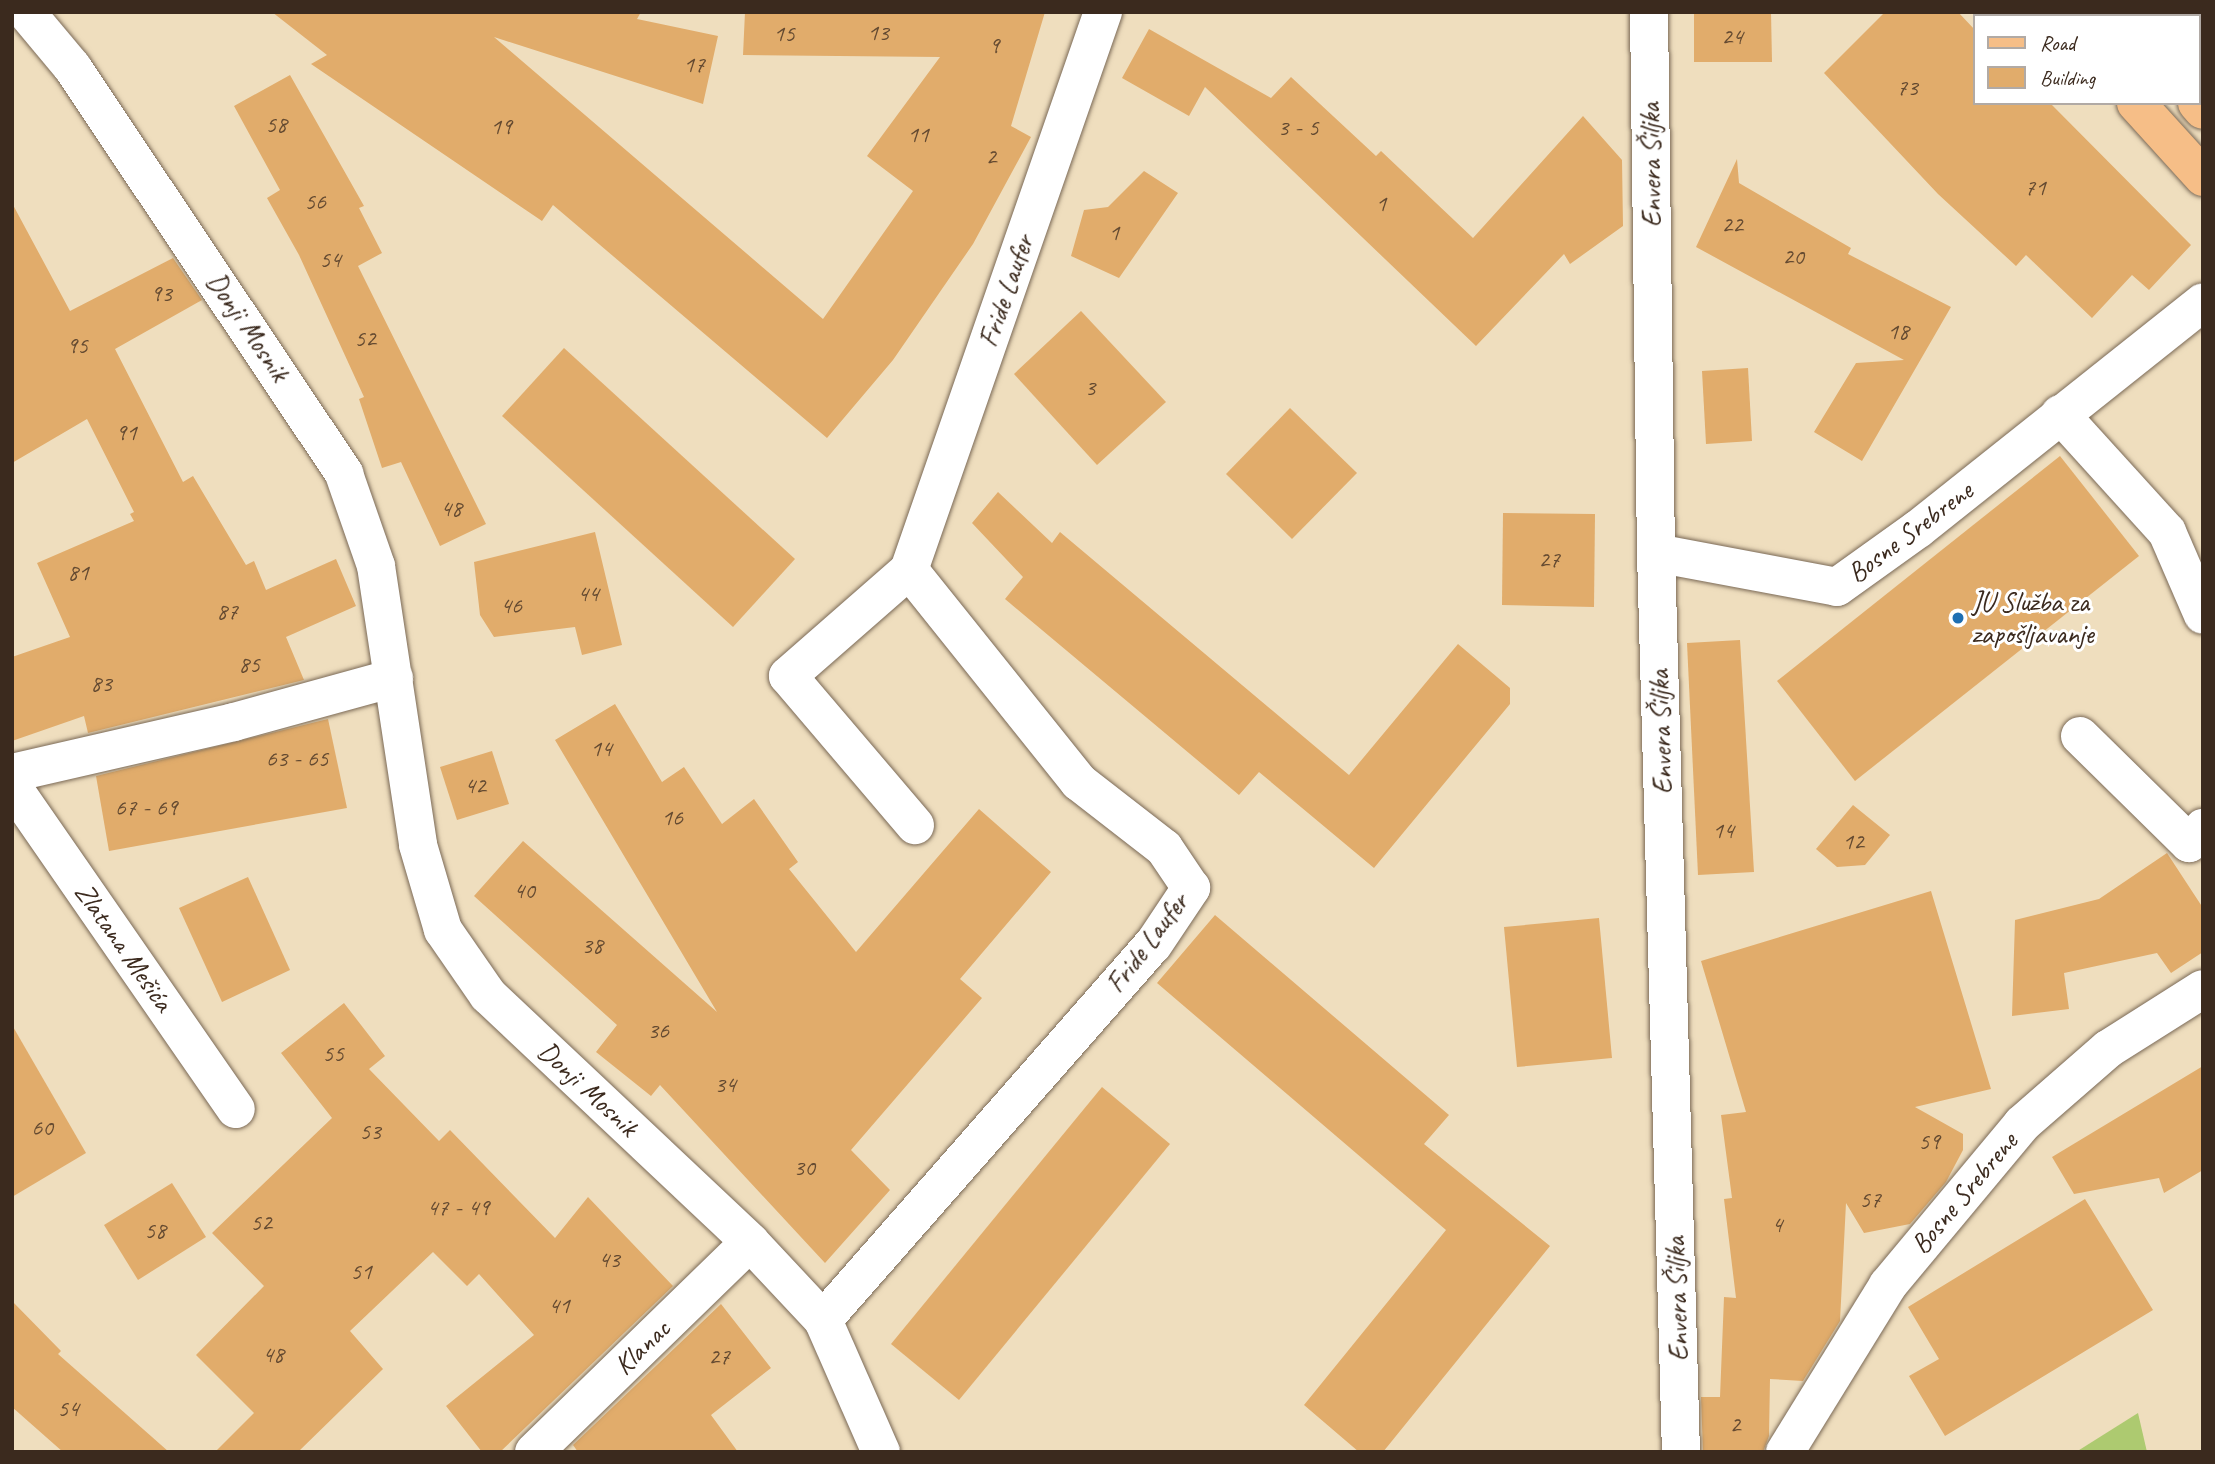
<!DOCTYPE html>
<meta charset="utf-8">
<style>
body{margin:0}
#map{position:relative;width:2215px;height:1464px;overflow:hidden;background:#efdebe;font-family:Caveat,sans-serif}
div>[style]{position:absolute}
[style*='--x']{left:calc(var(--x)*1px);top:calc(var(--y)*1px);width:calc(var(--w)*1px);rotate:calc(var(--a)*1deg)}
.green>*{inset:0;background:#adca70}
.building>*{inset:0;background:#e1ac6b}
.roads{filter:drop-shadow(0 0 2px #7a6956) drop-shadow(0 0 2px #7a6956)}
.minor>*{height:38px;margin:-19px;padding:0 19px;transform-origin:19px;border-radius:19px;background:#fff}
.major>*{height:38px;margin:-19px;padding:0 19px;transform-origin:19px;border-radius:19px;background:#f6be87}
.dots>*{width:19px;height:19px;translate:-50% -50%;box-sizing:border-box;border:4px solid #fff;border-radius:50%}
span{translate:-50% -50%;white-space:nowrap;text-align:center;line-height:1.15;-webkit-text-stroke:6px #fff;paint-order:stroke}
.number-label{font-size:24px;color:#644a31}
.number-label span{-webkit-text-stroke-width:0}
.street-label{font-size:28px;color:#3b2a1e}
.poi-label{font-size:28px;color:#3b2a1e}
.left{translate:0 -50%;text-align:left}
.frame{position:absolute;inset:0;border:14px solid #3b2a1e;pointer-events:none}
.legend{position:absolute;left:1973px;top:14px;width:228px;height:91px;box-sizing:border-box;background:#fff;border:2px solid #b1aaa5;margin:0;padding:9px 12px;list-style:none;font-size:21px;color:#3b2a1e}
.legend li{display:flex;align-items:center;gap:14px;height:35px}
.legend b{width:35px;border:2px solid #b1aaa5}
</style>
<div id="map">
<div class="green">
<i style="clip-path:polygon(2138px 1413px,2147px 1452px,2076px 1452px)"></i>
</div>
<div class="building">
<i style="clip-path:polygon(272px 12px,641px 12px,637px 19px,718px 36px,703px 104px,494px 37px,823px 319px,913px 191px,867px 156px,940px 57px,743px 55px,745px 12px,1045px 12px,1011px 126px,1031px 137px,973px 244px,893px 360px,827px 438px,553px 205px,542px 221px,311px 64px,327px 55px)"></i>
<i style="clip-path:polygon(1694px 12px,1771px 12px,1772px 62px,1694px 62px)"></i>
<i style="clip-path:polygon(1885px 12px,1958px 12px,1975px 30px,1975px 103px,2050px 103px,2191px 245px,2149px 290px,2132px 275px,2092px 318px,2026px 255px,2016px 266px,1938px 194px,1824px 73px)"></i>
<i style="clip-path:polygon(1149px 29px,1271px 98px,1291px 77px,1376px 156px,1381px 151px,1473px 238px,1583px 116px,1622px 160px,1623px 226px,1570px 264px,1564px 254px,1476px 346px,1205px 87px,1189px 116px,1122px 78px)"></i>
<i style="clip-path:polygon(290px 75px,364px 206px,359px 208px,382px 253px,358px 266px,486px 524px,440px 546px,401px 462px,382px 468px,359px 399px,364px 397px,299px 255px,267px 198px,280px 190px,234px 106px)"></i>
<i style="clip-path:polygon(1737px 159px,1739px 183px,1851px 248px,1848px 254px,1951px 307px,1862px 461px,1814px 432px,1856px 363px,1904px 360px,1696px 247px)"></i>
<i style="clip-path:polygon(1144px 171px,1178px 193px,1119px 278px,1071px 256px,1084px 210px,1108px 207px)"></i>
<i style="clip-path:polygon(12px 203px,70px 311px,173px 258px,202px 300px,115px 349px,183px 482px,193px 476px,246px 565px,254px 561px,266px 590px,336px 559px,356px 606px,286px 637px,304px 680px,88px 733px,84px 716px,12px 741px,12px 657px,70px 637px,37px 563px,134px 521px,130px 514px,134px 512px,87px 419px,12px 463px)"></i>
<i style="clip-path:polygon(1081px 311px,1166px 402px,1097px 465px,1014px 374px)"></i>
<i style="clip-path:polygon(564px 348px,795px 559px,733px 627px,502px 416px)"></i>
<i style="clip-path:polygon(1748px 368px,1752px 441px,1706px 444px,1702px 371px)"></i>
<i style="clip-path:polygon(1290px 408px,1357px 473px,1292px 539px,1226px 474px)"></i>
<i style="clip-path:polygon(2060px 456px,2139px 556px,1855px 781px,1777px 681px)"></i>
<i style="clip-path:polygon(998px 492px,1052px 543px,1060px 532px,1349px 775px,1458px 644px,1510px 688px,1510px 704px,1374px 868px,1259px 772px,1239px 795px,1005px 599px,1023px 577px,972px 523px)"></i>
<i style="clip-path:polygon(1503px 513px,1595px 514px,1594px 607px,1502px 605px)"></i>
<i style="clip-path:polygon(595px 532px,622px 645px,582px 655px,575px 627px,494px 637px,480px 615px,474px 562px)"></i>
<i style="clip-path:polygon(1740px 640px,1754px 872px,1698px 875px,1687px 643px)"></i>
<i style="clip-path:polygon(615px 704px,662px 782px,684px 767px,722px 824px,754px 799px,798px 862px,789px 869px,856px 952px,979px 809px,1051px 872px,960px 979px,982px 998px,851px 1150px,890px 1190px,825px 1263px,660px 1085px,651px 1096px,596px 1052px,617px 1025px,474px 896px,523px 841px,717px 1012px,555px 740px)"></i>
<i style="clip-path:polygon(328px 719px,347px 808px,109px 851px,96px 776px)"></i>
<i style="clip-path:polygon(492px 751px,509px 804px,457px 820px,440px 767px)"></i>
<i style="clip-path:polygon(1853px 805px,1890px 835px,1865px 865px,1837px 867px,1816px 849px)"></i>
<i style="clip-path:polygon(2167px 853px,2203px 908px,2203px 952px,2171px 973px,2157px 953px,2064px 973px,2069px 1009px,2012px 1016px,2015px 920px,2099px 899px)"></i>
<i style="clip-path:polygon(248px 877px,290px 970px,222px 1002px,179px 908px)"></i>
<i style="clip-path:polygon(1931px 891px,1991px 1089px,1915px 1107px,1963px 1134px,1963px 1150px,1946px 1182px,1910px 1224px,1864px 1233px,1846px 1203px,1840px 1321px,1803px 1381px,1770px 1379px,1769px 1436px,1763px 1452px,1703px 1452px,1701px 1397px,1720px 1397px,1724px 1297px,1736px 1298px,1724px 1199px,1732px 1198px,1721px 1115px,1746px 1112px,1701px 961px)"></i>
<i style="clip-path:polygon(1215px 915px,1449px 1115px,1424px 1144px,1550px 1246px,1383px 1452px,1359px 1452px,1304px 1405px,1446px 1230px,1157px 983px)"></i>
<i style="clip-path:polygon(1599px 918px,1612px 1058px,1517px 1067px,1504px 927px)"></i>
<i style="clip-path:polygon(344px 1003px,385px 1056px,369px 1069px,439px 1141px,450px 1130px,555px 1238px,588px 1197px,673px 1286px,500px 1452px,482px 1452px,446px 1406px,534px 1335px,479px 1274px,467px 1286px,433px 1252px,350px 1331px,383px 1369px,298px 1452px,215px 1452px,254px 1413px,196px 1355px,264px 1286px,212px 1233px,332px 1118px,281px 1053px)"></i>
<i style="clip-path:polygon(12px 1025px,86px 1153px,12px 1197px)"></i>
<i style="clip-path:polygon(2203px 1066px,2203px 1170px,2164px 1193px,2159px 1178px,2074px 1194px,2052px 1157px)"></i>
<i style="clip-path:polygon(1102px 1087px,1170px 1144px,959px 1400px,891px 1344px)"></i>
<i style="clip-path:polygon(172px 1183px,206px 1237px,138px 1280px,104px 1225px)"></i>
<i style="clip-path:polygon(2085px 1199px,2153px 1310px,1945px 1436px,1909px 1376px,1939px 1359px,1908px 1307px)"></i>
<i style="clip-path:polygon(12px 1301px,61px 1351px,58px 1354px,169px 1452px,63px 1452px,12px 1407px)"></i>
<i style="clip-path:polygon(721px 1304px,771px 1368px,711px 1415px,738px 1452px,578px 1452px,573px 1445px)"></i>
</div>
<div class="roads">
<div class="minor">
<i style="--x:26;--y:12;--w:72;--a:50.1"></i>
<i style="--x:72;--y:67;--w:490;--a:56.2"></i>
<i style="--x:344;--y:474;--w:97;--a:70.8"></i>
<i style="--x:376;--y:566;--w:282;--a:81.4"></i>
<i style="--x:418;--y:845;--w:89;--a:73.6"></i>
<i style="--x:443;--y:930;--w:79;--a:55.3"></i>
<i style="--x:488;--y:995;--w:360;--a:43.3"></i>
<i style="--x:750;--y:1242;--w:107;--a:46.9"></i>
<i style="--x:823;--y:1320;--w:144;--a:66.3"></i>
<i style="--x:1649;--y:12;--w:541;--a:89.26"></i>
<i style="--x:1656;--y:553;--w:899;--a:88.41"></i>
<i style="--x:2060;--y:414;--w:159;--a:47.8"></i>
<i style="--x:2167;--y:532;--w:90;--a:66.6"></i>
<i style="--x:1656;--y:553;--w:184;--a:10.6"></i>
<i style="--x:1837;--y:587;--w:100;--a:-35.6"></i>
<i style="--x:1918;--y:529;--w:364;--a:-38.5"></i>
<i style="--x:909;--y:570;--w:161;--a:138.8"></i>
<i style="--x:788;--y:676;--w:196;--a:49.6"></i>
<i style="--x:2080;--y:736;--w:153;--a:44.5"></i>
<i style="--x:2189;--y:843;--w:21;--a:-47"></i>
<i style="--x:12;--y:773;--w:228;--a:-12.9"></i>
<i style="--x:234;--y:722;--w:166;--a:-15.4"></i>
<i style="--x:12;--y:786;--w:393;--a:55.3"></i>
<i style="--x:823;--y:1320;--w:500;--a:-48.7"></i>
<i style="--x:1153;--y:945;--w:69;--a:-56.3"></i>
<i style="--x:1191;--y:888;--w:48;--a:-124"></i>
<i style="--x:1164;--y:848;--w:108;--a:-142.2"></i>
<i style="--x:1079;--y:782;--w:272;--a:-128.7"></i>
<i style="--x:909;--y:570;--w:591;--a:-70.83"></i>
<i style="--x:534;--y:1452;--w:301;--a:-44.2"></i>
<i style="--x:1785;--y:1452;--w:196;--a:-58.3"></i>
<i style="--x:1888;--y:1285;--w:209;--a:-50.2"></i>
<i style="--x:2022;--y:1124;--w:114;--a:-41.1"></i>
<i style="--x:2108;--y:1049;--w:112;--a:-32.3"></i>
</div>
<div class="major">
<i style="--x:2053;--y:12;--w:5;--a:53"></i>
<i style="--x:2120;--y:12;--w:5;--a:53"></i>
<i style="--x:2136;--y:103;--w:100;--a:47.8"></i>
<i style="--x:2197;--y:103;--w:9;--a:49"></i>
</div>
</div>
<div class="dots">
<i style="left:1958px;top:618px;background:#1f6fb2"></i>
</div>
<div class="number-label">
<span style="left:878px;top:33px">13</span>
<span style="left:784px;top:34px">15</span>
<span style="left:1732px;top:37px">24</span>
<span style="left:994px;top:46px">9</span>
<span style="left:694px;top:65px">17</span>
<span style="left:1907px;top:88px">73</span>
<span style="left:276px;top:125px">58</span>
<span style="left:501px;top:127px">19</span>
<span style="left:1298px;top:128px">3 - 5</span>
<span style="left:918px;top:135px">11</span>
<span style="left:991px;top:157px">2</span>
<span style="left:2035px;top:188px">71</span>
<span style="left:315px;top:202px">56</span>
<span style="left:1381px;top:204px">1</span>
<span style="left:1732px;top:225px">22</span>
<span style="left:1114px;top:233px">1</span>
<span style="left:1793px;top:257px">20</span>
<span style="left:330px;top:260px">54</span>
<span style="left:161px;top:294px">93</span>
<span style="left:1898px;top:332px">18</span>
<span style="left:365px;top:339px">52</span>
<span style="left:77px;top:346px">95</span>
<span style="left:1090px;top:388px">3</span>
<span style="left:126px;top:433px">91</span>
<span style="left:451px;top:509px">48</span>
<span style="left:1549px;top:560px">27</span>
<span style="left:78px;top:573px">81</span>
<span style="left:588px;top:594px">44</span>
<span style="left:511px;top:606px">46</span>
<span style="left:227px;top:612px">87</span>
<span style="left:249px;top:665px">85</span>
<span style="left:101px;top:684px">83</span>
<span style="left:601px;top:749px">14</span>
<span style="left:297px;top:759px">63 - 65</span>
<span style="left:475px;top:786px">42</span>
<span style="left:146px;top:808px">67 - 69</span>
<span style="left:672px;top:818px">16</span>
<span style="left:1723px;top:831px">14</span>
<span style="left:1853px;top:842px">12</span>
<span style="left:524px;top:891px">40</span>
<span style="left:592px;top:946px">38</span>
<span style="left:658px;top:1031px">36</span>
<span style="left:333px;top:1054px">55</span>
<span style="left:725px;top:1085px">34</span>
<span style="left:42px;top:1128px">60</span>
<span style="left:370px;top:1132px">53</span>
<span style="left:1929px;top:1142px">59</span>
<span style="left:804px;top:1168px">30</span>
<span style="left:1870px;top:1200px">57</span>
<span style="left:458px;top:1208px">47 - 49</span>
<span style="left:261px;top:1223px">52</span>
<span style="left:1777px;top:1225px">4</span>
<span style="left:155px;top:1231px">58</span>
<span style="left:609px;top:1260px">43</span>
<span style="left:361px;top:1272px">51</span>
<span style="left:559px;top:1306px">41</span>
<span style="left:273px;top:1355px">48</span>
<span style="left:719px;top:1357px">27</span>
<span style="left:68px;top:1409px">54</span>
<span style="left:1735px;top:1425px">2</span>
</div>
<div class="street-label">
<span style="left:1651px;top:165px;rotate:-91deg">Envera Šiljka</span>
<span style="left:1006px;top:291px;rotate:-71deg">Fride Laufer</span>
<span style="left:248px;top:327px;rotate:56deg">Donji Mosnik</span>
<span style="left:1910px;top:532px;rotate:-37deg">Bosne Srebrene</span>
<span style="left:1661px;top:732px;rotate:-92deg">Envera Šiljka</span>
<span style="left:1147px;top:943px;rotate:-53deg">Fride Laufer</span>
<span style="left:124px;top:947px;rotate:55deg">Zlatana Mešića</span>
<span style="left:588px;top:1089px;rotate:43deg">Donji Mosnik</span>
<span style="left:1964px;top:1193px;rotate:-50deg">Bosne Srebrene</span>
<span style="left:1677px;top:1299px;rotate:-92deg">Envera Šiljka</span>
<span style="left:642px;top:1347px;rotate:-44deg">Klanac</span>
</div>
<div class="poi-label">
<span class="left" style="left:1972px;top:618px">JU Služba za<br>zapošljavanje</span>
</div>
<div class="frame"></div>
<ul class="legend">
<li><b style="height:9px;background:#f6be87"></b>Road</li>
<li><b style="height:19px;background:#e1ac6b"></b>Building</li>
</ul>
</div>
